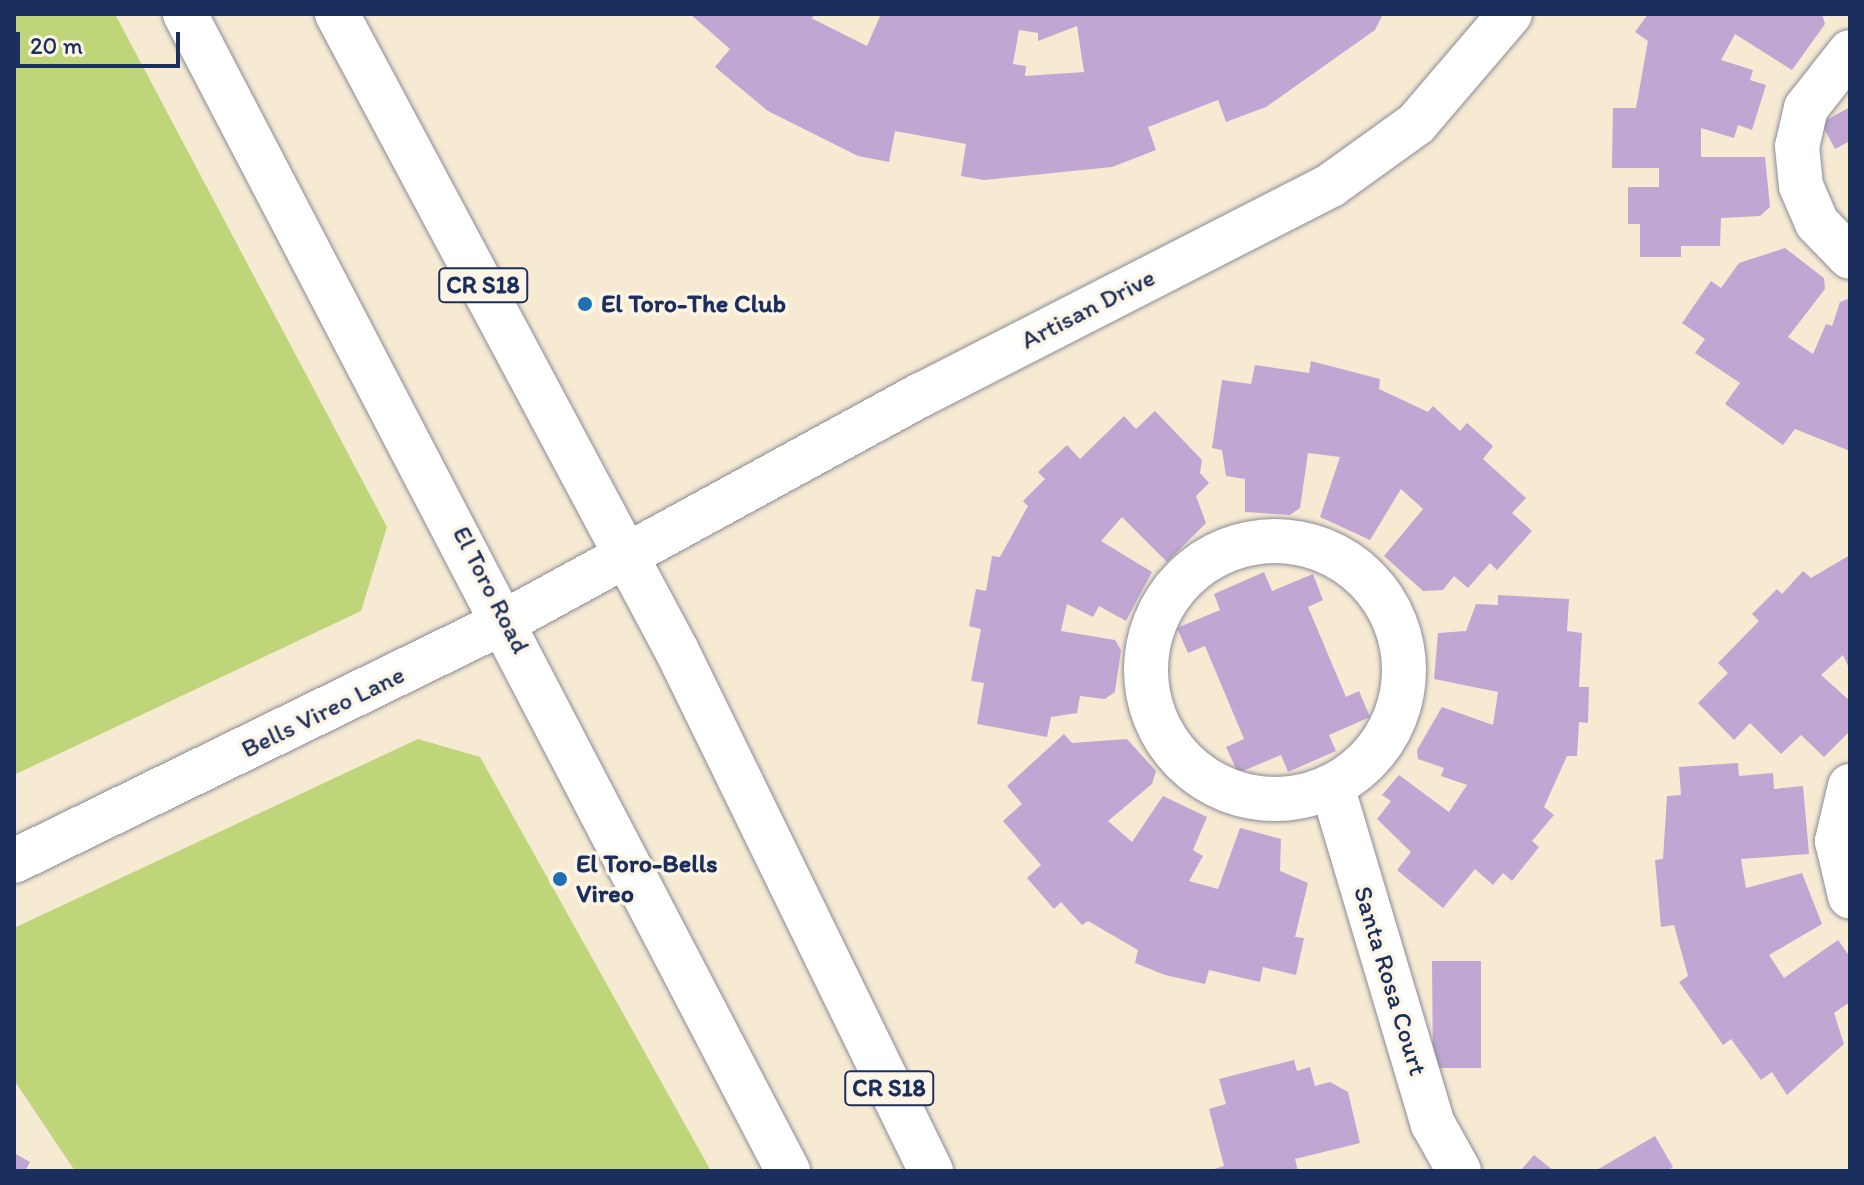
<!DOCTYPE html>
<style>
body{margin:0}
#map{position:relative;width:1864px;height:1185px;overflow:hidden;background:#f7ead3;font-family:Itim,sans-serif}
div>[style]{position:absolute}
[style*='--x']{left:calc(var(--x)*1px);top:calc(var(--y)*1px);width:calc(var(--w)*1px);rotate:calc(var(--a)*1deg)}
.green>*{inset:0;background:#bed579}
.building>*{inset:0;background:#c1a6d3}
.roads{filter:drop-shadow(0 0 2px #898c98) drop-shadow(0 0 2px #898c98)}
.minor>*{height:44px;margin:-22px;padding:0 22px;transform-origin:22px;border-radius:22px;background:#fff}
.minor>.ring{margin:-22px;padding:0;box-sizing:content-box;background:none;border:44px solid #fff;border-radius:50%}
.major>*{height:44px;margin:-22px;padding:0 22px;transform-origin:22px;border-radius:22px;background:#fff}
.dots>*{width:22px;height:22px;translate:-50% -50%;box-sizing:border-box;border:4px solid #fcf5e5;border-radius:50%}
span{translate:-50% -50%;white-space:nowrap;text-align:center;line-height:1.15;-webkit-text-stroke:7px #fcf5e5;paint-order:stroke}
.shield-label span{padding:2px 6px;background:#fcf5e5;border:2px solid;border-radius:6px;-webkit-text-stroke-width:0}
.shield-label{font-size:24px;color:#1b2f5e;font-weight:700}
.poi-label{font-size:26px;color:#1b2f5e;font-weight:700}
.left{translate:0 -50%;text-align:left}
.street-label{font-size:26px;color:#1b2f5e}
.frame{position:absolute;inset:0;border:16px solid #1b2f5e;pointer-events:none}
.scale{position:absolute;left:16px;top:32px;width:164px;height:36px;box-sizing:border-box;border:4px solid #1b2f5e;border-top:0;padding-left:10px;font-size:24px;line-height:28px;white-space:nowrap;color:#1b2f5e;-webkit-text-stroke:6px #fcf5e5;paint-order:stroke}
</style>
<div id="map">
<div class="green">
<i style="clip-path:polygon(14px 14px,115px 14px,387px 527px,361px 611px,14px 775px)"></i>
<i style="clip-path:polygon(418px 739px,480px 757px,711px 1171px,75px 1171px,14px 1080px,14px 928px)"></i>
</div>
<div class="building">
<i style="clip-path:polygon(evenodd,690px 14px,816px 14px,811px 18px,867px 46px,881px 14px,1383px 14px,1375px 30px,1266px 107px,1226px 122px,1218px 100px,1148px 127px,1156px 150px,1112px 167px,984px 180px,961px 176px,966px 144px,895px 131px,889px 162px,858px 156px,768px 111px,715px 67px,730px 49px,690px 14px,1077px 26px,1084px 72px,1025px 76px,1026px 66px,1013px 64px,1019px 30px,1038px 33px,1038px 41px,1077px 26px)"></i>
<i style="clip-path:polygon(1648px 14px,1822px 14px,1825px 24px,1792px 70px,1735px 34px,1721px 60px,1753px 70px,1750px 80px,1766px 85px,1752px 130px,1738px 125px,1734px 138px,1701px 128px,1701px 157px,1765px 157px,1770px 207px,1760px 216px,1721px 218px,1720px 246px,1681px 246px,1681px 257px,1640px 257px,1640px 224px,1628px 224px,1628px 187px,1659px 187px,1659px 168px,1612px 168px,1613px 108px,1636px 108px,1648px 41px,1635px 32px)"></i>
<i style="clip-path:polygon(1850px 107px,1850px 141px,1835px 149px,1821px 123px)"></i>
<i style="clip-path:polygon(1785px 248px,1824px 278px,1825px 289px,1788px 337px,1813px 354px,1826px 324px,1832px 326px,1840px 302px,1850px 298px,1850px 451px,1795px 429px,1783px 445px,1725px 404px,1740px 383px,1695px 353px,1705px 339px,1682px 323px,1711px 281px,1721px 288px,1739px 263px)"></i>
<i style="clip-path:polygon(1311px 361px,1380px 379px,1379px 389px,1428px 412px,1433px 406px,1460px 431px,1467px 423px,1493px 446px,1483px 459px,1526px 498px,1512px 513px,1532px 531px,1497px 570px,1490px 563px,1468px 588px,1454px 576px,1443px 590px,1423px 591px,1384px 556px,1423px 509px,1401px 489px,1370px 540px,1320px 517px,1340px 457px,1308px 453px,1300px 508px,1290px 515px,1245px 512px,1245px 479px,1226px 476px,1222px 450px,1212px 448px,1222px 380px,1251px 384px,1255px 365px,1309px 373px)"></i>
<i style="clip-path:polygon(1155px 411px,1202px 460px,1200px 473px,1209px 483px,1196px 496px,1206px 523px,1167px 562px,1122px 517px,1101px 541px,1152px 572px,1126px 621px,1099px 606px,1093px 617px,1067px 604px,1061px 631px,1115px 640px,1121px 650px,1115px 692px,1105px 699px,1080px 696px,1077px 713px,1051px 717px,1047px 737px,977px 724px,984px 683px,971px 681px,981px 629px,969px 626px,976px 589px,986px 591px,992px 556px,1000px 557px,1028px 506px,1023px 501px,1045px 479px,1038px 472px,1067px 445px,1080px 459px,1124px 416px,1136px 429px)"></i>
<i style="clip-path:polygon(1850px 555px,1850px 670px,1843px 655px,1821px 675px,1850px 701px,1850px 731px,1824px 757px,1801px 735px,1781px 754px,1750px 723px,1734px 740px,1698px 703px,1728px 673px,1718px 663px,1759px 621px,1752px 614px,1777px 589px,1782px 594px,1803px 571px,1811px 578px)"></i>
<i style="clip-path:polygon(1264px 572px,1272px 591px,1313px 574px,1323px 600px,1308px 607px,1346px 697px,1359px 691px,1370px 717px,1329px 735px,1336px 751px,1288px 772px,1281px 755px,1238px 773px,1226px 747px,1244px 739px,1205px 646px,1188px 653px,1177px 628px,1220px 610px,1214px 594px)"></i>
<i style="clip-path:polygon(1498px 595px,1569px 599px,1567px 631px,1582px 633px,1579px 687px,1589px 687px,1588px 723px,1579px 722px,1577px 756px,1567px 756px,1544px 807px,1554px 815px,1532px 841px,1539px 847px,1512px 881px,1503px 873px,1493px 885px,1475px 869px,1443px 908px,1397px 870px,1411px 852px,1377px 819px,1391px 801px,1382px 795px,1399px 775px,1449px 812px,1467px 785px,1441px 776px,1444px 768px,1418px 759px,1417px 750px,1442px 707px,1493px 725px,1498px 692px,1434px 679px,1438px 633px,1466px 631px,1476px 604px,1498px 605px)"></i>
<i style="clip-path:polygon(1064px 734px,1072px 743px,1127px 739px,1156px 771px,1152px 784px,1108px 821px,1132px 842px,1163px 796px,1207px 817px,1193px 850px,1203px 856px,1189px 881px,1218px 889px,1240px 828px,1281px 839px,1280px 871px,1308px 883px,1295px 937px,1304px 938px,1296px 975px,1263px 967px,1260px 982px,1209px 970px,1205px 984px,1165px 975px,1135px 963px,1138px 950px,1088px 921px,1082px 925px,1061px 902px,1054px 909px,1027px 878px,1041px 865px,1003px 821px,1022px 804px,1007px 786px)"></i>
<i style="clip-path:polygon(1738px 763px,1739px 776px,1773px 773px,1774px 789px,1803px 786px,1809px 854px,1741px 859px,1746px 888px,1802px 873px,1822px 924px,1769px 955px,1784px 978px,1838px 940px,1850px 957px,1850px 1002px,1834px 1013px,1844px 1044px,1787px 1095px,1772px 1072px,1761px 1080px,1731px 1039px,1723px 1045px,1679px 982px,1688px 976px,1674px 925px,1661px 927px,1655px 860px,1663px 859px,1667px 796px,1681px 795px,1679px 767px)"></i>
<i style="clip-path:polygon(1432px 961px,1481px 961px,1481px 1068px,1433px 1068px)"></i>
<i style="clip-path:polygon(1294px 1060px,1297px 1071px,1310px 1067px,1315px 1086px,1330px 1082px,1348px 1092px,1360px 1143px,1295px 1159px,1298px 1171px,1208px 1171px,1224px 1166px,1209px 1109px,1226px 1104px,1219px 1079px)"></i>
<i style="clip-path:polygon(1655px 1136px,1673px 1167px,1667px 1171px,1595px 1171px)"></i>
<i style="clip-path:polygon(14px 1153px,30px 1162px,25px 1171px,14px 1171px)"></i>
<i style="clip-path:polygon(1534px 1155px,1554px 1171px,1520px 1171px)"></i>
</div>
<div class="roads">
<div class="minor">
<i style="--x:1850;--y:52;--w:71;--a:128.2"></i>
<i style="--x:1806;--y:108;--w:39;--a:103"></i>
<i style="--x:1797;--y:146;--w:40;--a:84.3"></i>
<i style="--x:1801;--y:186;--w:40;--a:66.6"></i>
<i style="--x:1817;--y:223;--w:47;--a:45.9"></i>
<i class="ring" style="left:1146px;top:541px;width:214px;height:214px"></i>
<i style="--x:1332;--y:786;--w:353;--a:73.4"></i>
<i style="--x:1433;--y:1124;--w:54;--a:61"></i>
<i style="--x:1850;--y:786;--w:57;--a:103.3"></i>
<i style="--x:1837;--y:841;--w:57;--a:76.7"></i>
<i style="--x:14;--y:861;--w:547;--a:-26"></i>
<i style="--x:506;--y:621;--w:473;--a:-28.6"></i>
<i style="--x:921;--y:395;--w:461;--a:-27.1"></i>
<i style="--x:1331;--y:185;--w:105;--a:-35.7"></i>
<i style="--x:1416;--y:124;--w:145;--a:-49.5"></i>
</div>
<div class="major">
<i style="--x:185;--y:14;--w:1305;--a:62.47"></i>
<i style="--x:337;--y:14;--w:722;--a:61.91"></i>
<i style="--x:677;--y:651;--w:579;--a:63.97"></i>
</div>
</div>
<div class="dots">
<i style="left:585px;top:304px;background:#1f6fb2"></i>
<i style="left:560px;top:879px;background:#1f6fb2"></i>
</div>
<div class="shield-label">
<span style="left:483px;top:285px">CR S18</span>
<span style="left:889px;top:1088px">CR S18</span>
</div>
<div class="poi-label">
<span class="left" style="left:601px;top:304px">El Toro-The Club</span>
<span class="left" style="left:576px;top:879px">El Toro-Bells<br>Vireo</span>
</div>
<div class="street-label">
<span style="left:1088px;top:309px;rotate:-27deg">Artisan Drive</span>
<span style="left:491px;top:590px;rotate:63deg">El Toro Road</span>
<span style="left:323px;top:712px;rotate:-26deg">Bells Vireo Lane</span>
<span style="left:1390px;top:981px;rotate:73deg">Santa Rosa Court</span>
</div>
<div class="frame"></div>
<div class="scale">20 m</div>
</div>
